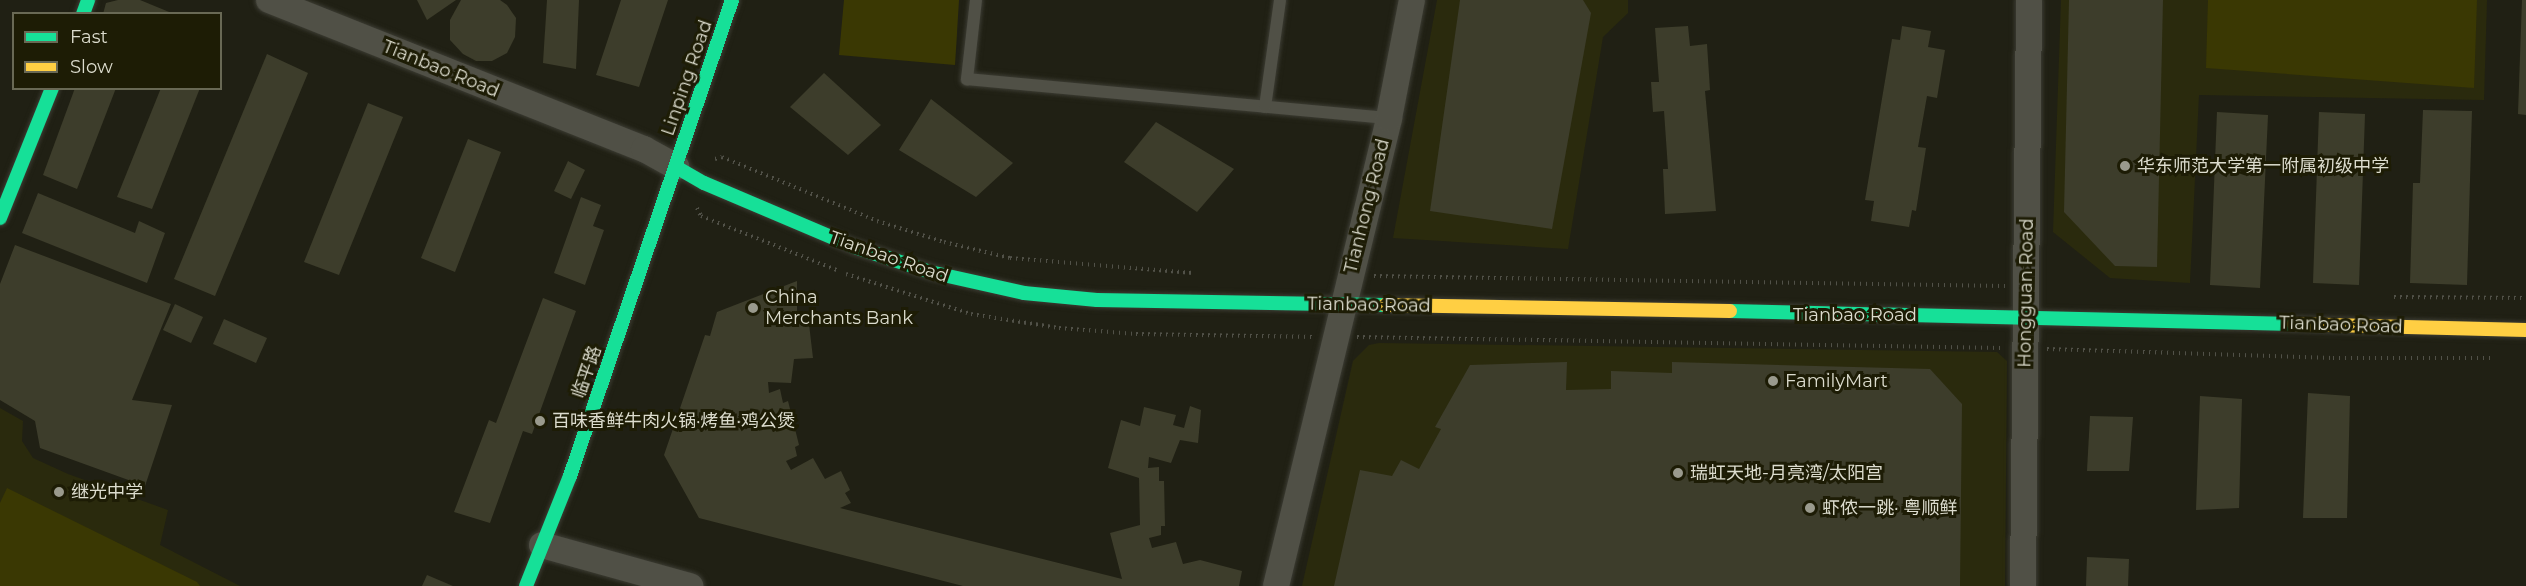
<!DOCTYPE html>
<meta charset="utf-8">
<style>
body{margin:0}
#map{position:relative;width:2526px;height:586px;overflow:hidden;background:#202014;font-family:Montserrat,"Noto Sans SC",sans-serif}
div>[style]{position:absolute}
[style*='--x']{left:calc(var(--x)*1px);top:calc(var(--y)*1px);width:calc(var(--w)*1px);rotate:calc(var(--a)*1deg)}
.built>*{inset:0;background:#2a2a0d}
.green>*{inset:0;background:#3a3803}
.building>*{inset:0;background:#3d3d2b}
.path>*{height:4px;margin-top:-2px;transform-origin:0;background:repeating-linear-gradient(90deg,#515148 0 1.5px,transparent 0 6px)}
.roads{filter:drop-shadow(0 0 2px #3c3c33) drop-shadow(0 0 2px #3c3c33)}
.lane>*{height:12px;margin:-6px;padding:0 6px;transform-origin:6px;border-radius:6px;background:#505046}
.street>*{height:26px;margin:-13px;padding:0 13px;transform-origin:13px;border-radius:13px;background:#505046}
.fast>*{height:14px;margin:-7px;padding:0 7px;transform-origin:7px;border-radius:7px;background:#16e098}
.slow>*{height:14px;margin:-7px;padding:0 7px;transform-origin:7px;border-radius:7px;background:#ffcf43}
.dots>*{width:16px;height:16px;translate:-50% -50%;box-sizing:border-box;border:3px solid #1d1c05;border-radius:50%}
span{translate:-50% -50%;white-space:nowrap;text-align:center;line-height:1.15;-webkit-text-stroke:6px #1d1c05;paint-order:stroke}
.street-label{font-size:18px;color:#dcdcce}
.poi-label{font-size:18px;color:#dcdcce}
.left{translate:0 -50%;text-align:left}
.legend{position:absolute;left:12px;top:12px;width:210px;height:78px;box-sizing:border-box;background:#1d1c05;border:2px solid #696955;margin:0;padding:8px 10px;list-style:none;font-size:18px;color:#dcdcce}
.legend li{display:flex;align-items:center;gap:12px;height:30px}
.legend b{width:30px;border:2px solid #696955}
</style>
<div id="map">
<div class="built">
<i style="clip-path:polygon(1437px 0,1628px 0,1628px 13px,1603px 37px,1568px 249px,1393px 238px)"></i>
<i style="clip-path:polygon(2061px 0,2487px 0,2484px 100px,2199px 95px,2190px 283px,2110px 278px,2053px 232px)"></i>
<i style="clip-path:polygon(1379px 343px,1997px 352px,2007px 361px,2005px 586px,1302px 586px,1353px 361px,1369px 345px)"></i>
<i style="clip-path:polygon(0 408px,23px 421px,22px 441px,33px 458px,68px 474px,168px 510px,160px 545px,240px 586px,0 586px)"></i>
</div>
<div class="green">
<i style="clip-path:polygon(844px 0,959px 0,955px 65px,839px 55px)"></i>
<i style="clip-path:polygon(2208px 0,2477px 0,2474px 88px,2206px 68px)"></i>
<i style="clip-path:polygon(7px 488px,197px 582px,200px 586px,0 586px,0 503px)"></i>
</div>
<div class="building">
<i style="clip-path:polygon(118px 0,140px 0,174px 14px,103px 14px,106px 3px)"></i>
<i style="clip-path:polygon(417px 0,456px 0,427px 20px)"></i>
<i style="clip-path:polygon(461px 0,500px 0,507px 5px,516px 18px,515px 37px,507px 53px,492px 61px,476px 61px,463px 54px,450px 40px,450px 20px)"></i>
<i style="clip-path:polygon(547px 0,579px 0,576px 69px,543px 63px)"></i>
<i style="clip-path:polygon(621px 0,668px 0,639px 87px,596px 75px)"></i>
<i style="clip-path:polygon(1460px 0,1583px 0,1591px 13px,1552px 229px,1430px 211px)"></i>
<i style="clip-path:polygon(2069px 0,2163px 0,2157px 267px,2115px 266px,2064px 212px)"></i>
<i style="clip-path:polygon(2522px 0,2526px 0,2526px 115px,2518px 114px)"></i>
<i style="clip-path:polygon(1688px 26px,1690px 46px,1707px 44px,1710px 90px,1705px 91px,1716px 211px,1665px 214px,1663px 169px,1668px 169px,1664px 111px,1653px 112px,1651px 82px,1659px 82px,1655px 28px)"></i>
<i style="clip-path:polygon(1902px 26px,1931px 31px,1928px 47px,1945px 50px,1937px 98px,1927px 96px,1918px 147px,1926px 148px,1916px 211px,1912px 210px,1909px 227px,1871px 221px,1874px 201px,1865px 200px,1892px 39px,1900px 40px)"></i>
<i style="clip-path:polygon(267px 54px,308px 73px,215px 296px,174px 279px)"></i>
<i style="clip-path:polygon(824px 73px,881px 125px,848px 155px,790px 107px)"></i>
<i style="clip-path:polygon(75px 88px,116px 88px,77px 189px,43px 175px)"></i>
<i style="clip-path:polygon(161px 88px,200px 88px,152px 209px,117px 197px)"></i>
<i style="clip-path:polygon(931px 99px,1013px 163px,976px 197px,899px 150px)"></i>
<i style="clip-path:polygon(368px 103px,403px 117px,339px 275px,304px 262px)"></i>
<i style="clip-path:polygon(2423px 110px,2472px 111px,2467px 285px,2410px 283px,2413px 183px,2420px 183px)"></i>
<i style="clip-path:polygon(2217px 112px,2268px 115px,2260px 288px,2210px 285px)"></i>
<i style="clip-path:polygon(2319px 112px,2365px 114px,2359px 285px,2313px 283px)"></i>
<i style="clip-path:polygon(1156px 122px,1234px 169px,1197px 212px,1124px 162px)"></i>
<i style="clip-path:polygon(468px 139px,501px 152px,455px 272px,421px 258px)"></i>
<i style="clip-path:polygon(568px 161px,585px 170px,571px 199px,554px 191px)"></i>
<i style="clip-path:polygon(38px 193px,135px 233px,139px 221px,165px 233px,147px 283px,22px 233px)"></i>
<i style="clip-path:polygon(581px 197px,601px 205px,593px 226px,604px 230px,585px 285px,554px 273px)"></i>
<i style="clip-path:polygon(15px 245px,171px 304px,132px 400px,172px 405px,145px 486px,40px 448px,35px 421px,0 400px,0 284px)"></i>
<i style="clip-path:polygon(797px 281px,797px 323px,809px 324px,813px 358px,794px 359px,791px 383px,768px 382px,769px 393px,780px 389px,783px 403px,788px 401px,799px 445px,795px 447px,797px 456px,786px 461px,791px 470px,813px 458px,825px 479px,841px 471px,850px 490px,845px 493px,851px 503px,840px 508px,1122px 579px,1110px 533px,1140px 525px,1139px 478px,1108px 468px,1121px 420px,1140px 426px,1144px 407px,1176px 415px,1173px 425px,1184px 428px,1190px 406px,1201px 410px,1198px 443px,1180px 440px,1171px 463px,1149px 457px,1148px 468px,1159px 467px,1159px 481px,1164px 481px,1165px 526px,1161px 526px,1161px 535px,1149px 538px,1152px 548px,1176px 542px,1183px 564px,1200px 560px,1242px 571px,1239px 586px,963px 586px,699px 518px,664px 455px,705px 335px,710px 336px,717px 312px)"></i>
<i style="clip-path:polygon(543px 298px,576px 311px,532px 434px,523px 431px,490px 523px,454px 512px,489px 420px,496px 423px)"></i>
<i style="clip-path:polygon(175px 304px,203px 317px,191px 343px,163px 330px)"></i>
<i style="clip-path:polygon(224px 319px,267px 338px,256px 363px,213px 344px)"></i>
<i style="clip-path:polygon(1567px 362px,1566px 390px,1611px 389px,1611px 371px,1672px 373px,1672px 362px,1930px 369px,1962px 404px,1960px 586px,1334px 586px,1360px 470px,1392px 476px,1401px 460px,1419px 469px,1441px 429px,1435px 427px,1470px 365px)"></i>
<i style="clip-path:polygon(2308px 393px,2350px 396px,2347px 518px,2303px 518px)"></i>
<i style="clip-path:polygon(2200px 396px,2242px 399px,2239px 508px,2196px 510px)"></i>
<i style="clip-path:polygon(2090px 416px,2133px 417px,2129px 471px,2087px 471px)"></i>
<i style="clip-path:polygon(2087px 557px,2129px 559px,2128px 586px,2086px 586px)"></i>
<i style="clip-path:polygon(427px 575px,453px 586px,422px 586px)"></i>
</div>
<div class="path">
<i style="--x:715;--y:159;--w:7;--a:-16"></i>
<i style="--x:722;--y:157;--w:168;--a:22.4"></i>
<i style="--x:877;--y:221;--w:70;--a:17.4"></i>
<i style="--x:944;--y:242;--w:68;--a:13.6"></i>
<i style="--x:1010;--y:258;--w:184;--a:4.7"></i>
<i style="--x:697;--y:208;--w:9;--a:63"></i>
<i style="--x:701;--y:216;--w:149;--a:21.7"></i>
<i style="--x:846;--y:274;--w:131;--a:17.7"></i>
<i style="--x:971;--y:314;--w:89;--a:9"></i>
<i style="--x:1059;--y:328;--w:77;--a:4.5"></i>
<i style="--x:1136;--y:334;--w:178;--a:1"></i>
<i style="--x:1374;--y:276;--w:631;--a:0.91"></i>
<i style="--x:2394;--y:297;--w:132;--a:0.4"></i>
<i style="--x:1357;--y:337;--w:646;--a:0.98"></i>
<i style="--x:2047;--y:349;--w:286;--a:1.8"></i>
<i style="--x:2333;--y:358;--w:159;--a:0"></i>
</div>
<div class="roads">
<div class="lane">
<i style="--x:976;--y:0;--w:80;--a:96.5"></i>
<i style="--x:967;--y:79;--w:424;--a:5.3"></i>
<i style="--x:1265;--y:107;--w:108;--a:-82"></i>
</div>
<div class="street">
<i style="--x:269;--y:0;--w:404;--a:21.7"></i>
<i style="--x:644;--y:149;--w:37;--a:29"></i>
<i style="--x:542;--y:545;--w:154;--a:15.5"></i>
<i style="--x:1276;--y:586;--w:481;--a:-76.4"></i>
<i style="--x:1389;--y:118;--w:120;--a:-79"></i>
<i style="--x:2023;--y:586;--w:586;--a:-89.41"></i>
</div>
<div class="fast">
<i style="--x:83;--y:14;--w:15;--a:-70"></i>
<i style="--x:676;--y:167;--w:32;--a:30"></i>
<i style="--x:704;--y:183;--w:164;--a:23"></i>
<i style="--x:855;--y:247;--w:79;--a:18.4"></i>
<i style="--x:930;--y:272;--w:96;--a:12.6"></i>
<i style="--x:1024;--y:293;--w:73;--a:5.5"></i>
<i style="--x:1097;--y:300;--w:288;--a:1"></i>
<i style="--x:0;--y:218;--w:140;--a:-68.2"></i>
<i style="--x:1730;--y:311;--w:564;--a:1.32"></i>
<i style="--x:526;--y:586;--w:118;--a:-68.2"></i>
<i style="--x:570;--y:476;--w:503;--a:-71.2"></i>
</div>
<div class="slow">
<i style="--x:1385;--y:305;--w:345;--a:1"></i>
<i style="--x:2294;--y:324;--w:232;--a:1.5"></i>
</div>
</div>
<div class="dots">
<i style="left:2125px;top:166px;background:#9a9a8d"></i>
<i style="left:753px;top:308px;background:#9a9a8d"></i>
<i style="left:1773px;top:381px;background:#9a9a8d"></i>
<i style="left:540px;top:421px;background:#9a9a8d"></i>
<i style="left:1678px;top:473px;background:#9a9a8d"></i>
<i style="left:59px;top:492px;background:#9a9a8d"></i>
<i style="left:1810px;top:508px;background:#9a9a8d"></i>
</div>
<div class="street-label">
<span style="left:441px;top:69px;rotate:22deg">Tianbao Road</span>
<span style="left:687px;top:78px;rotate:-71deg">Linping Road</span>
<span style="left:1367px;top:206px;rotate:-76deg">Tianhong Road</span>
<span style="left:889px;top:257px;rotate:19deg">Tianbao Road</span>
<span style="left:2026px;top:293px;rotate:-89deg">Hongguan Road</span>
<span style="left:1369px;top:305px;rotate:1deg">Tianbao Road</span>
<span style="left:1855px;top:315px">Tianbao Road</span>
<span style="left:2341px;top:325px;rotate:2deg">Tianbao Road</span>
<span style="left:587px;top:372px;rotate:-71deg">临平路</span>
</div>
<div class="poi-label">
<span class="left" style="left:2137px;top:166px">华东师范大学第一附属初级中学</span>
<span class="left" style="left:765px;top:308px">China<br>Merchants Bank</span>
<span class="left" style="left:1785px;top:381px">FamilyMart</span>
<span class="left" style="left:552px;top:421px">百味香鲜牛肉火锅·烤鱼·鸡公煲</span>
<span class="left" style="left:1690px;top:473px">瑞虹天地-月亮湾/太阳宫</span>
<span class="left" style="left:71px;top:492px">继光中学</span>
<span class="left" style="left:1822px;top:508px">虾侬一跳· 粤顺鲜</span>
</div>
<ul class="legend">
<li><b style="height:8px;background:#16e098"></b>Fast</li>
<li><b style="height:8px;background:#ffcf43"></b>Slow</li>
</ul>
</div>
